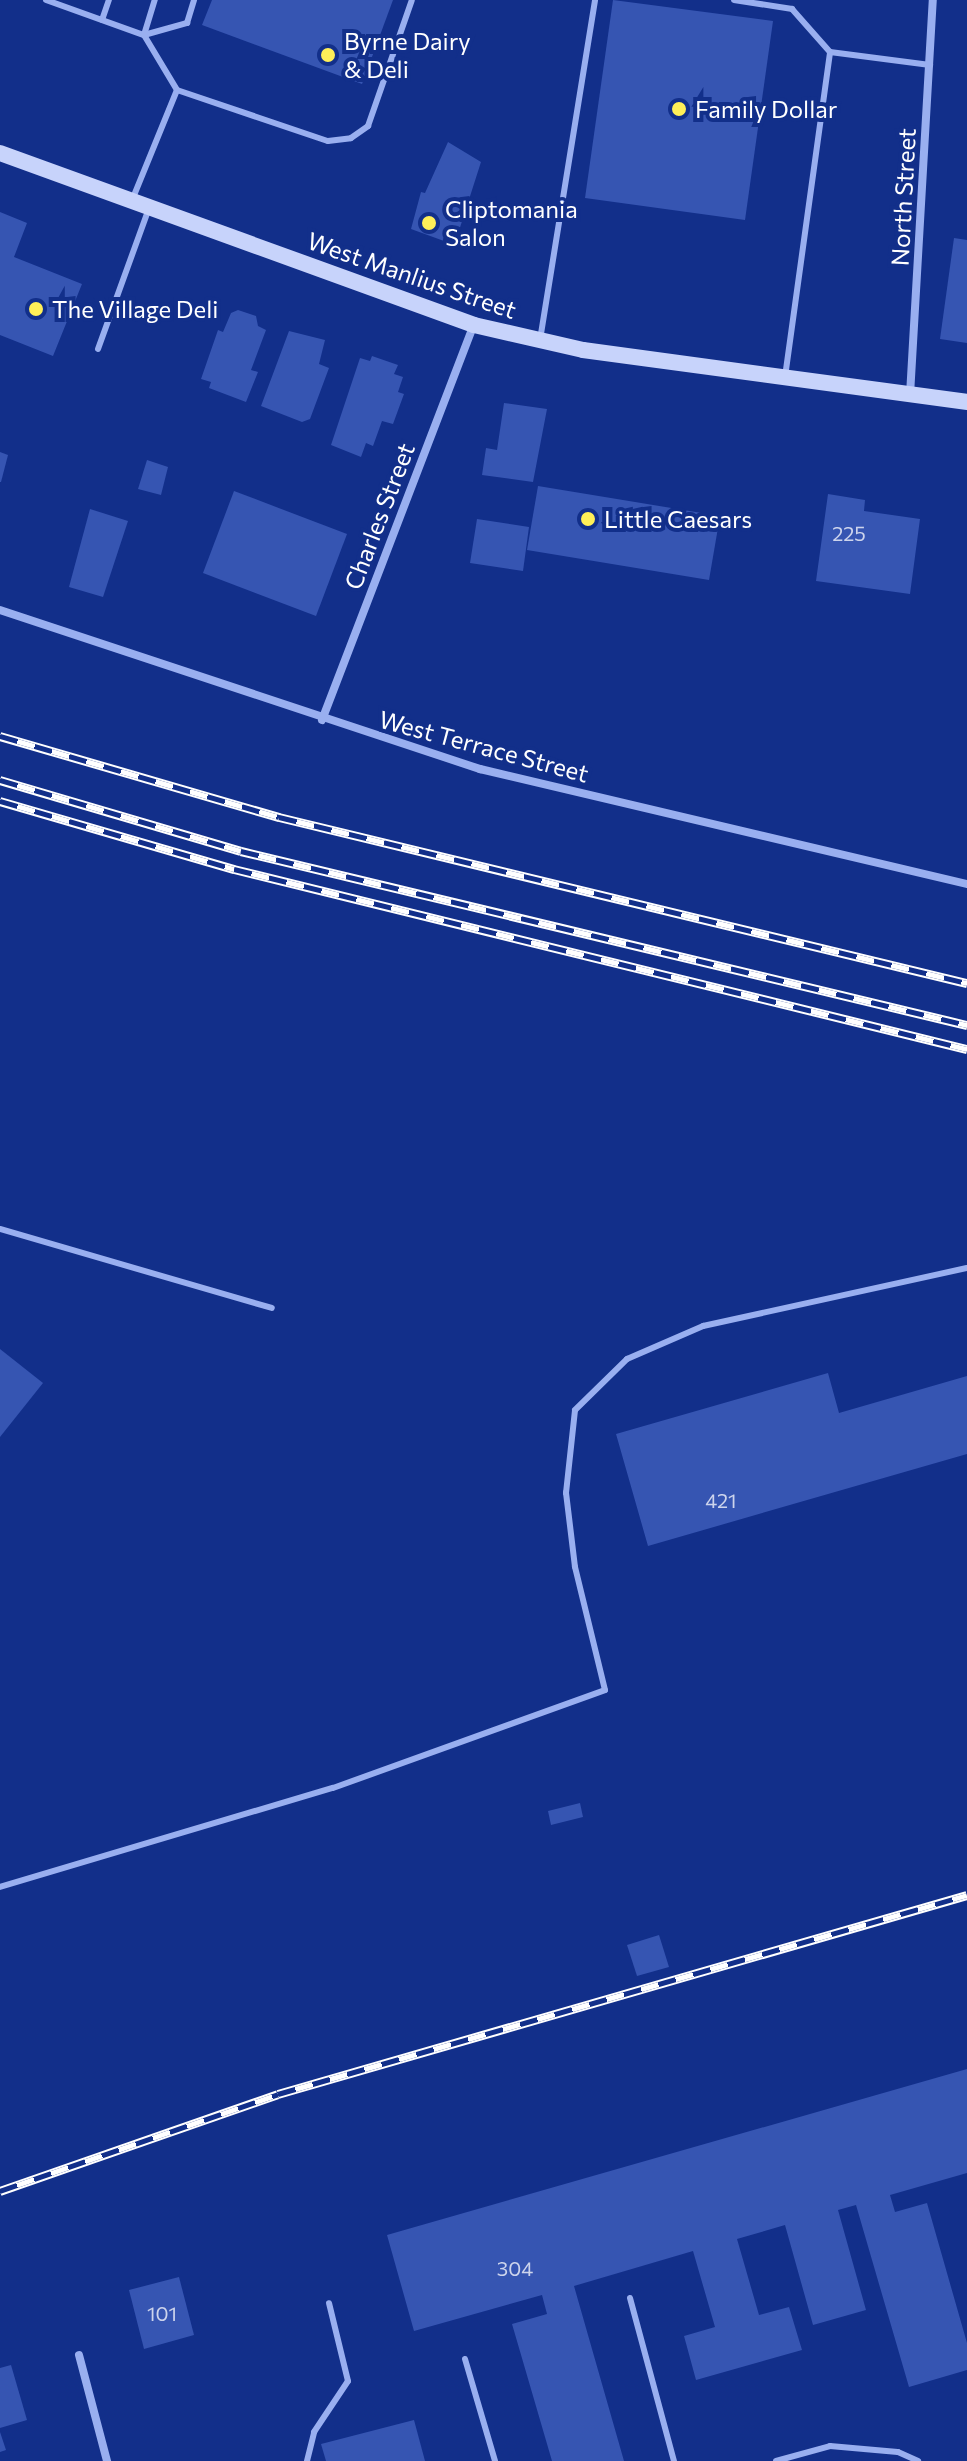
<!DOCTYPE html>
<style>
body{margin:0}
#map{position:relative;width:967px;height:2461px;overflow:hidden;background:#122f8a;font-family:Commissioner,sans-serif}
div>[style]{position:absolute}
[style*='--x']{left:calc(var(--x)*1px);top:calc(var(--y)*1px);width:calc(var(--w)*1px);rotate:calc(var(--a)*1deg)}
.building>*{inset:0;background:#3655b2}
.lane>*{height:6px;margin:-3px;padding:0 3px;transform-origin:3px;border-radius:3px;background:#99aff0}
.street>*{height:8px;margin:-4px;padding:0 4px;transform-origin:4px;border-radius:4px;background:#99aff0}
.secondary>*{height:16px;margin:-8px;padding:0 8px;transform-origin:8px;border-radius:8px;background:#c7d3fb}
.rail>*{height:9px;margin-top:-4.5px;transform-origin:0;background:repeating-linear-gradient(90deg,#122f8a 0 18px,#fff 0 36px);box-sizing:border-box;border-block:2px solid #fff}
.dots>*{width:22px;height:22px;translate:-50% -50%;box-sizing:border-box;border:4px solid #122f8a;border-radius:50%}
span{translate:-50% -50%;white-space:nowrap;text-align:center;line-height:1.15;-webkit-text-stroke:8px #122f8a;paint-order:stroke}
.number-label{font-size:20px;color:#cdd4ec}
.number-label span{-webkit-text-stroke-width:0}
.poi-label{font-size:24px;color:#fff}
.left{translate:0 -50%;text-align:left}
.street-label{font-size:24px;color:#fff}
</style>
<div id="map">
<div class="building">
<i style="clip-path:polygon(212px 0,393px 0,362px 84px,202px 25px)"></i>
<i style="clip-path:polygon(613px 0,773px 21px,745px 220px,585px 198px)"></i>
<i style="clip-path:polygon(448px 142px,481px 162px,456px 240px,446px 237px,444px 241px,411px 229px,421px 192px,425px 193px)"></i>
<i style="clip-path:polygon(0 212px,27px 223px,14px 257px,82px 284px,53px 356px,0 335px)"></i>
<i style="clip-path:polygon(954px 238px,967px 240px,967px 343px,940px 339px)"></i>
<i style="clip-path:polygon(238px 310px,256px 316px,258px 326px,266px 330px,251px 370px,258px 372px,246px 402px,209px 388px,211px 382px,201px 379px,218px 330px,223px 332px,231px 313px)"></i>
<i style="clip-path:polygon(289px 331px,325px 340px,319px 364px,329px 368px,310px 419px,302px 422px,261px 406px)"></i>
<i style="clip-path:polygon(372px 356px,398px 365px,394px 374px,403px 377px,398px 392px,404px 394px,393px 424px,382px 421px,373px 446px,366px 443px,361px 457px,331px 445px,360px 358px,370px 361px)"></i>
<i style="clip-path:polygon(504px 403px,547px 409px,533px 482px,482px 475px,486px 448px,497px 450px)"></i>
<i style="clip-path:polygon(0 452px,8px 455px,1px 482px,0 482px)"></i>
<i style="clip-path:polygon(147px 460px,168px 467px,161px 495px,138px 489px)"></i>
<i style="clip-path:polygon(538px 486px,720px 516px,709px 580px,527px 550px)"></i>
<i style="clip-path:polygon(234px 491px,347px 534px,316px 616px,203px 573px)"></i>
<i style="clip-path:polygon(828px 494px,865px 500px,864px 511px,920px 519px,910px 594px,816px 581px)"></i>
<i style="clip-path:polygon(90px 509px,128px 521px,103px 597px,69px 587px)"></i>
<i style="clip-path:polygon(477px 519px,529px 527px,523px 571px,470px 563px)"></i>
<i style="clip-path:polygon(0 1349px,43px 1383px,0 1437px)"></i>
<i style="clip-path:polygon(828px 1373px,839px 1413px,967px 1376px,967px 1454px,648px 1546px,616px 1434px)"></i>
<i style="clip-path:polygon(580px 1803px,583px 1817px,551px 1825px,548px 1811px)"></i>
<i style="clip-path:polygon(659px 1935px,669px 1967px,637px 1976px,627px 1945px)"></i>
<i style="clip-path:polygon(967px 2069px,967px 2173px,890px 2195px,895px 2212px,927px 2203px,967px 2343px,967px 2370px,909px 2387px,856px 2205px,838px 2210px,866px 2310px,813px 2325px,785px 2225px,737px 2239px,759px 2315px,789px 2307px,802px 2350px,696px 2380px,684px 2336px,715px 2327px,693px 2251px,574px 2286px,624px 2461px,552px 2461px,512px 2324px,547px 2314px,542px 2295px,414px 2331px,387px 2235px)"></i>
<i style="clip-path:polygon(179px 2277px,194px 2335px,144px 2349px,129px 2290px)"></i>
<i style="clip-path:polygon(11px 2365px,27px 2420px,0 2428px,0 2368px)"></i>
<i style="clip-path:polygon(414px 2420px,425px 2461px,326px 2461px,321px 2444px)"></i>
<i style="clip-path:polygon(0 2432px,6px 2450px,0 2452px)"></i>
</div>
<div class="lane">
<i style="--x:46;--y:0;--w:104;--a:19.7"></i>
<i style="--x:144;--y:35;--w:64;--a:59"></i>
<i style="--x:177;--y:90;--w:117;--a:112.2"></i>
<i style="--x:734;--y:0;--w:59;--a:8.8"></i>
<i style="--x:792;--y:9;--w:57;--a:48.5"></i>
<i style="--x:102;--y:20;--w:21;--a:-71"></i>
<i style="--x:144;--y:35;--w:45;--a:-15.6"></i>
<i style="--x:187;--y:23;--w:24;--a:-73"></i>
<i style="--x:144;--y:35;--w:37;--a:-73"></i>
<i style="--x:177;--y:90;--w:159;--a:18.7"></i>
<i style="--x:328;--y:141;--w:23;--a:-7"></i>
<i style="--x:351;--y:138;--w:21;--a:-35"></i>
<i style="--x:368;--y:126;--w:133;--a:-70.8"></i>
<i style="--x:540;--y:340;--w:344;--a:-80.8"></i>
<i style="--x:98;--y:349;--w:150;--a:-70.1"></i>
<i style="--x:785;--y:377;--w:328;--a:-82.1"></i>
<i style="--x:830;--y:52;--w:101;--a:7.4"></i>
<i style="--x:0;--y:1229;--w:283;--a:16.2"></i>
<i style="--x:0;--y:1887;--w:347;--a:-16.6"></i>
<i style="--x:333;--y:1788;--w:289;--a:-19.8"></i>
<i style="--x:605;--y:1690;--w:127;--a:-103.7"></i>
<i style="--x:575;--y:1567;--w:75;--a:-96.9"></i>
<i style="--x:566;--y:1493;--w:83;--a:-83.8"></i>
<i style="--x:575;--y:1410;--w:73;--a:-44.4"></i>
<i style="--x:627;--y:1359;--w:83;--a:-23.5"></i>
<i style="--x:703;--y:1326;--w:270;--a:-12.4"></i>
<i style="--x:630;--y:2298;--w:169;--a:74.9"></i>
<i style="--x:465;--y:2359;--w:106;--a:73.6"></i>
<i style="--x:307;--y:2461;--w:30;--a:-76"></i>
<i style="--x:314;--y:2432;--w:61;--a:-56.3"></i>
<i style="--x:348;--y:2381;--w:80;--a:-103.7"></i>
<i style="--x:776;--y:2461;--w:56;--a:-15.5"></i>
<i style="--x:830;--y:2446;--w:68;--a:5"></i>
<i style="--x:898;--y:2452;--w:22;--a:24"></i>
</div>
<div class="street">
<i style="--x:910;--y:395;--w:396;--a:-86.7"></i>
<i style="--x:0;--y:610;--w:506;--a:18.33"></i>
<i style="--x:480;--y:769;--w:500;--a:13.29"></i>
<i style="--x:322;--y:720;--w:423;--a:-69"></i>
<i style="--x:79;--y:2355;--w:110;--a:75.2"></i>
</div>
<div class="secondary">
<i style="--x:0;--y:153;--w:504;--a:19.94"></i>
<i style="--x:474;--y:325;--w:112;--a:12.9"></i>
<i style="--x:583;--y:350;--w:388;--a:7.7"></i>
</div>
<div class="rail">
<i style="--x:0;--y:736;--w:291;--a:16.2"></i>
<i style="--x:279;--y:817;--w:708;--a:13.57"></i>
<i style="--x:0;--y:780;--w:251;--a:16.4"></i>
<i style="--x:241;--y:851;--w:747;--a:13.48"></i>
<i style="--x:0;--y:801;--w:244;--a:16.2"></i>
<i style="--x:234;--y:869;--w:755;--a:13.8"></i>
<i style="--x:0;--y:2191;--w:294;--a:-19.2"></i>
<i style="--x:278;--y:2094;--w:717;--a:-16.11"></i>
</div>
<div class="dots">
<i style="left:328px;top:55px;background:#ffef58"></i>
<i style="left:679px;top:109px;background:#ffef58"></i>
<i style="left:429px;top:223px;background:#ffef58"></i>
<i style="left:36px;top:309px;background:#ffef58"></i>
<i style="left:588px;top:519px;background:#ffef58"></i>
</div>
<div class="number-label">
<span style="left:849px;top:533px">225</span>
<span style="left:721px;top:1500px">421</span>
<span style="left:515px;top:2268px">304</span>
<span style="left:162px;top:2313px">101</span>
</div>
<div class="poi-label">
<span class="left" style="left:344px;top:55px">Byrne Dairy<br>&amp; Deli</span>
<span class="left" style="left:695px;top:109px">Family Dollar</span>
<span class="left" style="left:445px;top:223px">Cliptomania<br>Salon</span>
<span class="left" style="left:52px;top:309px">The Village Deli</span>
<span class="left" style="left:604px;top:519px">Little Caesars</span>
</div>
<div class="street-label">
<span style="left:903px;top:197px;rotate:-87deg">North Street</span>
<span style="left:412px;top:275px;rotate:19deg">West Manlius Street</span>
<span style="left:379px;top:516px;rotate:-69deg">Charles Street</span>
<span style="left:484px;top:746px;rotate:15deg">West Terrace Street</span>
</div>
</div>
